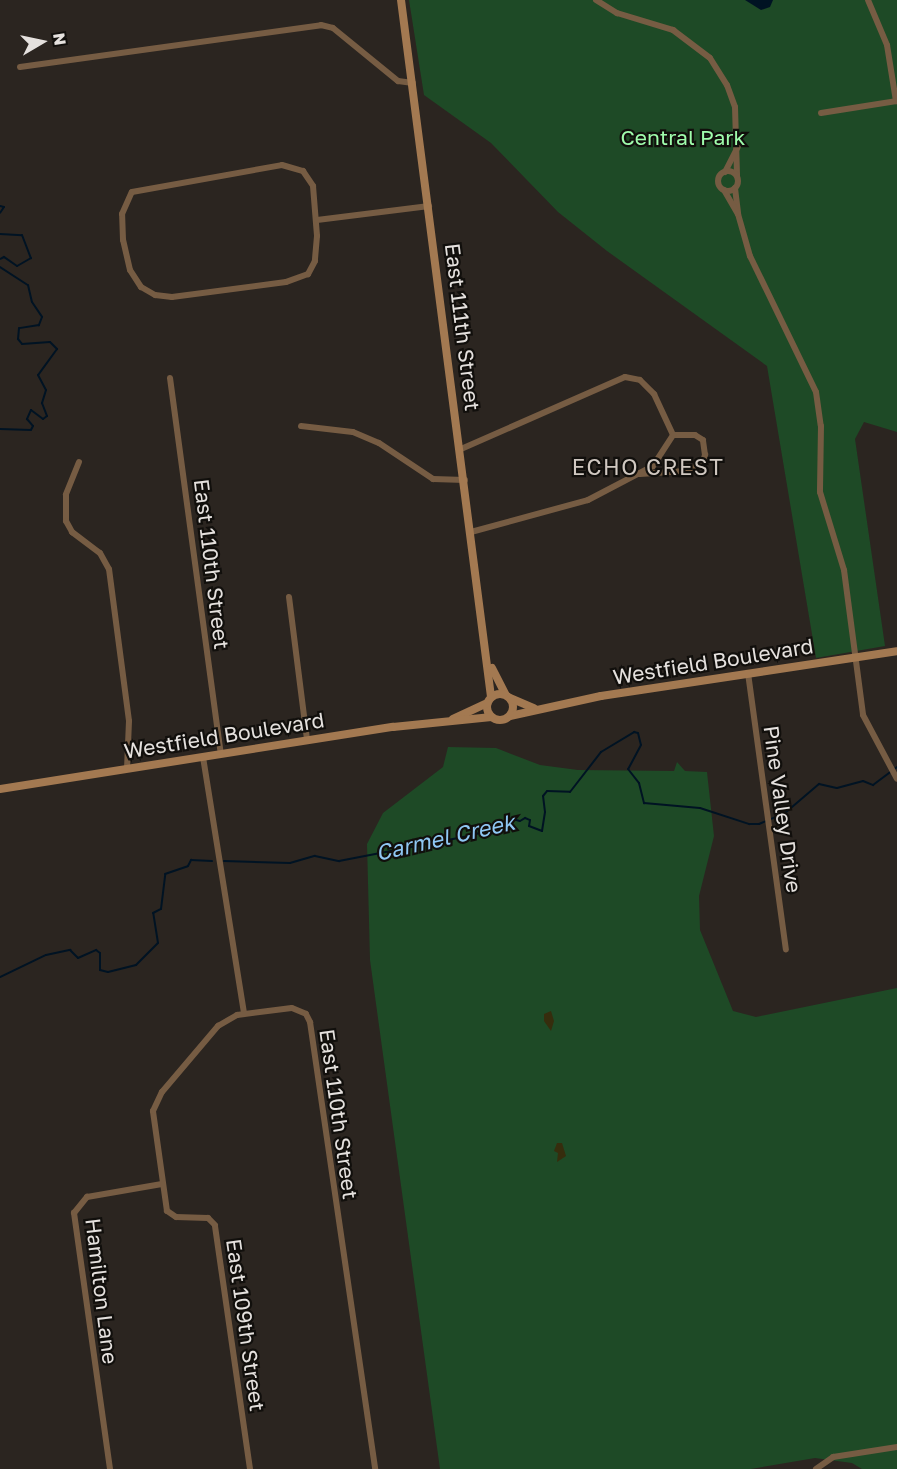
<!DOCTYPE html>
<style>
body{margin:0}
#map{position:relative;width:897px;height:1469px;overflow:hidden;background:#2b2520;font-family:"Golos Text",sans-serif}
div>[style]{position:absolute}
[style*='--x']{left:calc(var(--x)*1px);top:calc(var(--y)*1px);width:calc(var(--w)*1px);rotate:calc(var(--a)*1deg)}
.green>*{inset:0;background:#1e4a26}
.sand>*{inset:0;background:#362d0d}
.water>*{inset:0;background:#001323}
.stream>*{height:2px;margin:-1px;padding:0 1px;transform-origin:1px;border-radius:1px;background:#001323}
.minor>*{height:6px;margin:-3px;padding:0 3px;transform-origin:3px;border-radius:3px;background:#765c43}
.minor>.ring{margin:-3px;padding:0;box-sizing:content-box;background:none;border:6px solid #765c43;border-radius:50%}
.secondary>*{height:8px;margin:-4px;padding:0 4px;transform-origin:4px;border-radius:4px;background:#a37951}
.secondary>.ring{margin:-4px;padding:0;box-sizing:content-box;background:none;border:8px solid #a37951;border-radius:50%}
span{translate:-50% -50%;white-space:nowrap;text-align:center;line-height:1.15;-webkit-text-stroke:4.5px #110f0c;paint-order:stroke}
.park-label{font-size:21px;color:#9ffdac}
.street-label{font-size:21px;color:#e5e1de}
.neighbourhood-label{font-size:22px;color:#d0c8c1;letter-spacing:1.5px}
.water-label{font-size:22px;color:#8fc7f3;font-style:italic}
.north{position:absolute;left:12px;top:12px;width:60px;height:60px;-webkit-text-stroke:4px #110f0c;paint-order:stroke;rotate:81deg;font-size:16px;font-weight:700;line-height:24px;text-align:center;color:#e5e1de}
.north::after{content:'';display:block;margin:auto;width:21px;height:27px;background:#e5e1de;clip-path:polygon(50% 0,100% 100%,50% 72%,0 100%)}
</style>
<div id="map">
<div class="green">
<i style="clip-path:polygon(409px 0,897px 0,897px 432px,864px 422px,855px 439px,885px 646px,816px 658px,767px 366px,607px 251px,558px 212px,491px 143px,424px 95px)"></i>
<i style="clip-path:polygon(448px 747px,496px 748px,540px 765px,578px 770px,674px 771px,677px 762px,685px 771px,707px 772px,714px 836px,699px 896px,700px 930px,733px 1011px,756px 1017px,897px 988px,897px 1469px,862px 1469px,852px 1463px,815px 1458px,751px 1469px,440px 1469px,370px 960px,367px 844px,383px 813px,443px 767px)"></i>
</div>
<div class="sand">
<i style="clip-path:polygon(551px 1011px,554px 1021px,551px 1031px,544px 1021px,544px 1014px)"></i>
<i style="clip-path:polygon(557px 1143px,562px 1143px,566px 1156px,557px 1162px,558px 1153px,554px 1151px)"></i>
</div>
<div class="water">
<i style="clip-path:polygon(745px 0,773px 0,770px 7px,761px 10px)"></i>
</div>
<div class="stream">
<i style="--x:0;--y:206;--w:4;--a:14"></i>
<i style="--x:4;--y:207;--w:7;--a:124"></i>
<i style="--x:0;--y:234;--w:22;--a:3"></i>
<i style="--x:22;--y:235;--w:25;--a:69"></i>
<i style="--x:31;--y:258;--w:16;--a:150"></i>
<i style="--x:17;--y:266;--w:16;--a:-145"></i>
<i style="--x:4;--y:257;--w:4;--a:153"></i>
<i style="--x:0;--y:267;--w:33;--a:33"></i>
<i style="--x:28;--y:285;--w:17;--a:77"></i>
<i style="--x:32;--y:302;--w:18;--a:56"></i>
<i style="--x:42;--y:317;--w:9;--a:111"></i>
<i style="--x:39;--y:325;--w:20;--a:171"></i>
<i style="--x:19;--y:328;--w:11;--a:95"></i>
<i style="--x:18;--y:339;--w:6;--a:51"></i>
<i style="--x:22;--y:344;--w:28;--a:-4"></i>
<i style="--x:50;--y:342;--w:10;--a:45"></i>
<i style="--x:57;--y:349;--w:32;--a:126"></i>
<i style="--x:38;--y:375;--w:17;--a:62"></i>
<i style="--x:46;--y:390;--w:14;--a:107"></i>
<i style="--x:42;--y:403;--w:14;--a:69"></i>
<i style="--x:47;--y:416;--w:5;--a:143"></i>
<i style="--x:43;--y:419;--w:15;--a:-143"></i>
<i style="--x:31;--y:410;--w:10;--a:114"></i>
<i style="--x:27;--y:419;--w:9;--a:49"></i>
<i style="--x:33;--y:426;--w:4;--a:117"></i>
<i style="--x:31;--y:430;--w:31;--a:-178"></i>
<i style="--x:224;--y:861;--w:66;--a:1.7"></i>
<i style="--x:290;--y:863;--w:26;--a:-16"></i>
<i style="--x:315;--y:856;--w:25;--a:12"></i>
<i style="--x:339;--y:861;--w:137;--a:-10.9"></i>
<i style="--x:474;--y:835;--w:42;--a:-22.3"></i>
<i style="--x:513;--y:819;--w:7;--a:16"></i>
<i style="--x:520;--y:821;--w:6;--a:-31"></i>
<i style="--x:525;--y:818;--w:5;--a:22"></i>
<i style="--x:530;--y:820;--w:6;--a:99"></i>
<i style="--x:529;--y:826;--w:14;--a:21"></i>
<i style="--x:542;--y:831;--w:19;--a:-81"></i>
<i style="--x:545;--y:812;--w:16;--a:-97"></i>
<i style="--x:543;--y:796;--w:6;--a:-51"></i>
<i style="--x:547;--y:791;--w:23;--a:2"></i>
<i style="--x:570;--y:792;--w:51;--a:-52.2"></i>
<i style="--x:601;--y:752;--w:39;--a:-31"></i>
<i style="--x:634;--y:732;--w:4;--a:14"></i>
<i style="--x:638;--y:733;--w:12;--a:76"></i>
<i style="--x:641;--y:745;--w:27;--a:118"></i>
<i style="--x:628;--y:769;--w:18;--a:52"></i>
<i style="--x:639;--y:783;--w:21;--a:76"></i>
<i style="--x:644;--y:803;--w:56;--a:5.1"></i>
<i style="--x:700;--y:808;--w:52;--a:18.1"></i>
<i style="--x:749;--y:824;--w:10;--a:0"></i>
<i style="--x:759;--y:824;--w:28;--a:-23"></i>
<i style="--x:785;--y:813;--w:45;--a:-40.5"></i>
<i style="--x:819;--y:784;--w:18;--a:13"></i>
<i style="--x:837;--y:788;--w:27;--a:-15"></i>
<i style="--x:863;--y:781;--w:11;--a:22"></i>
<i style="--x:873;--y:785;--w:30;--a:-37"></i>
<i style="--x:0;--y:977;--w:51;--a:-25.6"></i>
<i style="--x:46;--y:955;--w:25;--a:-12"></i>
<i style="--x:70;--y:950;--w:11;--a:45"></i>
<i style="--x:78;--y:958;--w:20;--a:-24"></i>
<i style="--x:96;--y:950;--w:5;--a:37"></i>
<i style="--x:100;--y:953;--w:17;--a:90"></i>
<i style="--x:100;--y:970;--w:8;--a:14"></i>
<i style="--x:108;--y:972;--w:29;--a:-14"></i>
<i style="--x:136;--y:965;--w:31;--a:-45"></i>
<i style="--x:158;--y:943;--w:30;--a:-99"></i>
<i style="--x:153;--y:913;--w:9;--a:-27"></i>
<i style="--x:161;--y:909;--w:35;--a:-83"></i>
<i style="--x:165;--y:874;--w:24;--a:-19"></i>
<i style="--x:188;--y:866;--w:7;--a:-63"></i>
<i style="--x:191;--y:860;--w:21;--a:3"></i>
</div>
<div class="minor">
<i style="--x:596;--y:0;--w:25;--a:32"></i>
<i style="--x:617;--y:13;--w:59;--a:16.9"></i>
<i style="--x:673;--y:30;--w:46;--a:37.1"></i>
<i style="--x:710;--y:58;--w:32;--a:58"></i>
<i style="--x:727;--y:85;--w:23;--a:70"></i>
<i style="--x:735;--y:107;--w:69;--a:88.3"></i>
<i style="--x:868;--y:0;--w:49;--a:67.1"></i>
<i style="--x:887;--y:45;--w:57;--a:80.9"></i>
<i style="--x:20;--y:67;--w:304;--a:-7.9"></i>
<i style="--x:321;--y:25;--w:12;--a:14"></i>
<i style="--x:333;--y:28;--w:84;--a:39.2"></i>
<i style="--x:398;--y:81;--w:15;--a:8"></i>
<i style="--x:821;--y:113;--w:77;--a:-9"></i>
<i style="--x:282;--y:165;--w:22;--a:16"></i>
<i style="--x:303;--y:171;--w:18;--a:56"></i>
<i style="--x:313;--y:186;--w:50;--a:85.4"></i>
<i style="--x:317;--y:236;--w:25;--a:95"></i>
<i style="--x:315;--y:261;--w:15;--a:118"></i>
<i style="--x:308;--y:274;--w:23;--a:160"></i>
<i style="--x:286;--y:282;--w:115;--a:172.5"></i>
<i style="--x:172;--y:297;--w:17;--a:-173"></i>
<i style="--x:155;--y:295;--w:16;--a:-150"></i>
<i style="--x:141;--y:287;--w:20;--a:-123"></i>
<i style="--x:130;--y:270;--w:31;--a:-103"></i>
<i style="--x:123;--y:240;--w:26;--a:-92"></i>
<i style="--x:122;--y:214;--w:24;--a:-66"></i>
<i style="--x:132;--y:192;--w:152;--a:-10.2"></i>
<i class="ring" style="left:718px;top:171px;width:14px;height:14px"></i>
<i style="--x:725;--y:172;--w:28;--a:-63"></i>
<i style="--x:735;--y:188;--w:26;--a:83"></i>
<i style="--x:738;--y:214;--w:44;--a:74.1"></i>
<i style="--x:750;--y:256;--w:151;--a:64.1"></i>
<i style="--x:816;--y:392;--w:34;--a:82"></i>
<i style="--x:821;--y:426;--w:66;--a:90.9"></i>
<i style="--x:820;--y:492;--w:82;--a:72.9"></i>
<i style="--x:844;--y:570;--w:146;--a:82.5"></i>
<i style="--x:863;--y:715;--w:72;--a:62"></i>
<i style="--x:724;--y:190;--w:28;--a:60"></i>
<i style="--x:317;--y:220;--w:113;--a:-7.1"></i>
<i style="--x:170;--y:378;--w:379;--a:82.3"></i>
<i style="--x:301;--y:426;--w:52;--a:6.6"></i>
<i style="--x:353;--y:432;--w:28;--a:23"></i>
<i style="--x:379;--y:443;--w:65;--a:33.7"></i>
<i style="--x:433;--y:479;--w:32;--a:2"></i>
<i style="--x:461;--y:449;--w:179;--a:-23.7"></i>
<i style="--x:625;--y:377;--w:15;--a:11"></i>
<i style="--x:640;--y:380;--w:20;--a:45"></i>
<i style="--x:654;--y:394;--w:45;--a:65.1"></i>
<i style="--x:79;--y:462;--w:35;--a:112"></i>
<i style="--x:66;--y:495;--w:26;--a:90"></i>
<i style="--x:66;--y:521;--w:13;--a:61"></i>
<i style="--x:72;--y:532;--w:35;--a:37"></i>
<i style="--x:100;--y:553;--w:18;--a:61"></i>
<i style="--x:109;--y:569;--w:153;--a:82.5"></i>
<i style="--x:129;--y:721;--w:47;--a:92.4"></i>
<i style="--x:640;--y:474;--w:45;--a:-3.8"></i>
<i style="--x:685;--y:471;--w:19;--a:-25"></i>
<i style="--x:702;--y:463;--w:9;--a:-69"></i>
<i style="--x:705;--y:455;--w:15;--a:-98"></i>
<i style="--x:703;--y:440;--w:9;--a:-148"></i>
<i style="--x:695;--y:435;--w:22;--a:180"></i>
<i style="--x:471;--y:532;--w:121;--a:-15.3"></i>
<i style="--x:588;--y:500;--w:73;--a:-27.6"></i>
<i style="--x:653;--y:466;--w:37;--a:-57"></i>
<i style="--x:289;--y:597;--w:144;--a:82.8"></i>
<i style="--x:748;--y:673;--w:279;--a:82.2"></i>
<i style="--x:203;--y:757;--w:260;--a:80.9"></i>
<i style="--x:110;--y:1469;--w:259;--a:-98"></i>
<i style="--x:74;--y:1213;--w:21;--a:-51"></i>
<i style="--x:87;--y:1197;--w:76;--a:-9.8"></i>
<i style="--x:250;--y:1469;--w:246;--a:-98.2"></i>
<i style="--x:215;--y:1225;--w:10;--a:-135"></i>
<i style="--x:208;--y:1218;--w:32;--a:-178"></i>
<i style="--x:176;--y:1217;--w:11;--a:-146"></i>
<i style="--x:167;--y:1211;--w:101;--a:-98"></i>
<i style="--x:153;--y:1111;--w:21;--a:-65"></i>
<i style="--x:162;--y:1092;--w:87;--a:-49.7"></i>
<i style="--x:218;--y:1026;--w:22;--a:-30"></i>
<i style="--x:237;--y:1015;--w:55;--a:-7.3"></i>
<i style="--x:292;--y:1008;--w:15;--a:23"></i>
<i style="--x:306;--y:1014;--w:9;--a:63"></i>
<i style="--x:310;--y:1022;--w:452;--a:81.7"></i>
<i style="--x:816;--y:1469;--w:21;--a:-35"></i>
<i style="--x:833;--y:1457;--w:65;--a:-8.9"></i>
</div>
<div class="secondary">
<i style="--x:401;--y:0;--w:703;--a:82.64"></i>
<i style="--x:492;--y:668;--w:29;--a:63"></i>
<i class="ring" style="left:487px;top:694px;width:18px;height:18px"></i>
<i style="--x:510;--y:698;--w:26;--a:23"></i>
<i style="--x:510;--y:716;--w:93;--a:-12.4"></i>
<i style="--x:601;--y:696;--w:299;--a:-8.6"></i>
<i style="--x:453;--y:719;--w:38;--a:-25"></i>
<i style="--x:0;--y:789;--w:398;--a:-9"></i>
<i style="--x:393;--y:727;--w:99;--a:-5.8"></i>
</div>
<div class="park-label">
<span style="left:683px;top:137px">Central Park</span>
</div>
<div class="street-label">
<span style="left:463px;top:327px;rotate:83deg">East 111th Street</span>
<span style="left:212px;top:564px;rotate:83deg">East 110th Street</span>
<span style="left:713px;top:661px;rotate:-9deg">Westfield Boulevard</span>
<span style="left:224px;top:735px;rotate:-9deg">Westfield Boulevard</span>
<span style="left:783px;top:809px;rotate:82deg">Pine Valley Drive</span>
<span style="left:339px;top:1114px;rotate:82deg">East 110th Street</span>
<span style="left:102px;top:1291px;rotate:83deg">Hamilton Lane</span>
<span style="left:246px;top:1325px;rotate:82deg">East 109th Street</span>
</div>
<div class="neighbourhood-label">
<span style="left:648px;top:467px">ECHO CREST</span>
</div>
<div class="water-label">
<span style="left:445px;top:837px;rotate:-13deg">Carmel Creek</span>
</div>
<div class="north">N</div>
</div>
